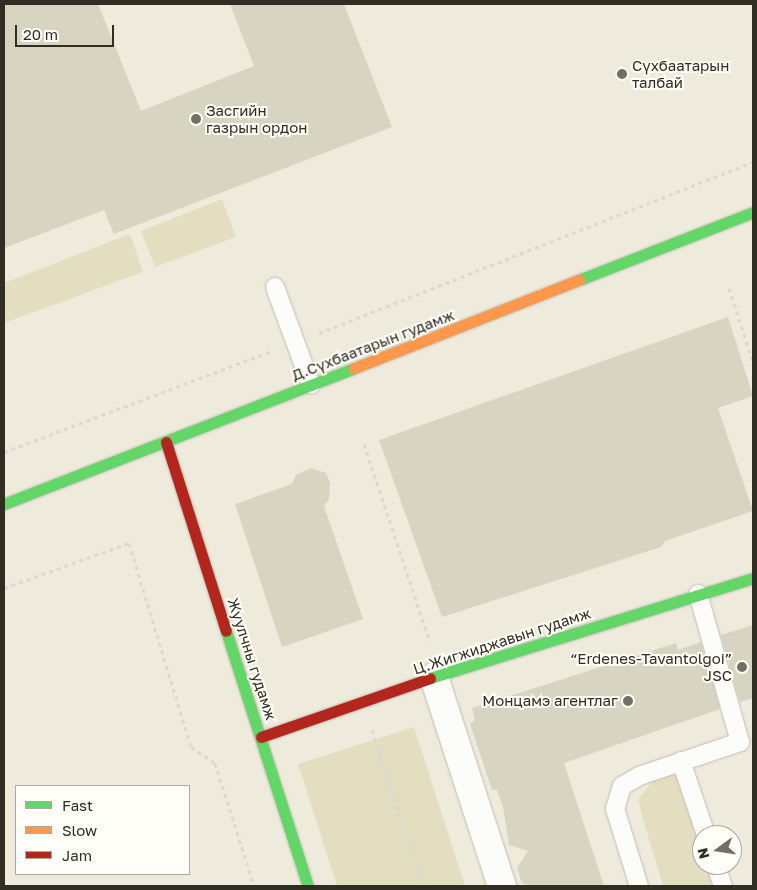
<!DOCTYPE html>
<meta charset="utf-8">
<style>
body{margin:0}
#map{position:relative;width:757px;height:890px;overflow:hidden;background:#eeebdc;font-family:"Golos Text",sans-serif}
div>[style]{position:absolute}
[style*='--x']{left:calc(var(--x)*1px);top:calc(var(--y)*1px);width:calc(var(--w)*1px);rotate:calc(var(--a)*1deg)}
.green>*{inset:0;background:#e4dec1}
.building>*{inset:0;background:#d7d4c1}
.path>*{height:3px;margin-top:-1.5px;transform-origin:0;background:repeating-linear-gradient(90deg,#d9d8d4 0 4px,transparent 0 8px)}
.roads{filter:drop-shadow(0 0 1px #c0beb2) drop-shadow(0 0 1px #c0beb2)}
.lane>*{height:18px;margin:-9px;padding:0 9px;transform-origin:9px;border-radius:9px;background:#fcfcfa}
.street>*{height:28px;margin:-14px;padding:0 14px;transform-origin:14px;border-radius:14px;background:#fcfcfa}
.fast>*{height:11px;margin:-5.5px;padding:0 5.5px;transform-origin:5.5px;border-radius:5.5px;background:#63d668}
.slow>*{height:11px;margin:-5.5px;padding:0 5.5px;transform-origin:5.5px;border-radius:5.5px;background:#ff974d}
.jam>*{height:11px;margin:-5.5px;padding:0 5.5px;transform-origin:5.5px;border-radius:5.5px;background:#b3261e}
.dots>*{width:14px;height:14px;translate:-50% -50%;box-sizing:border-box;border:2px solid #fefdf7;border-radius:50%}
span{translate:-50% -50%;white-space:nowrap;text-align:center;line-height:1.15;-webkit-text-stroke:4px #fefdf7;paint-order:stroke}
.poi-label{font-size:15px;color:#302e23}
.left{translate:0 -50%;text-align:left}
.right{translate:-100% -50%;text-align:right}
.street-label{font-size:15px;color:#302e23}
.frame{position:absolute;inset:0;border:5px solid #302e23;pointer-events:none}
.legend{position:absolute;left:15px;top:785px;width:175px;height:90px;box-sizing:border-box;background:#fefdf7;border:1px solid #acaaa2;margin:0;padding:6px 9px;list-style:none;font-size:15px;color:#302e23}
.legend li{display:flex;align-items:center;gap:10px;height:25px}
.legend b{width:25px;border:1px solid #acaaa2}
.north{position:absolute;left:692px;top:825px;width:50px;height:50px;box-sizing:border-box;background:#fefdf7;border:1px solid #acaaa2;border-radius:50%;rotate:256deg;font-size:14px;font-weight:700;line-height:20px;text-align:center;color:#302e23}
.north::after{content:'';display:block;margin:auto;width:18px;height:22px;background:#727064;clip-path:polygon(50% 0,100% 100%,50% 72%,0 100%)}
.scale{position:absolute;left:15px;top:25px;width:99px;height:22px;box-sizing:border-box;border:2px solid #302e23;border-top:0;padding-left:6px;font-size:15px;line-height:18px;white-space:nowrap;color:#302e23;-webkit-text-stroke:4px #fefdf7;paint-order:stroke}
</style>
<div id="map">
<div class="green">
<i style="clip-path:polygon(222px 199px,236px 237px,155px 267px,141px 231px)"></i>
<i style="clip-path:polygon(130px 234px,143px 272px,4px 323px,4px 283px)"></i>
<i style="clip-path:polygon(414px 727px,465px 886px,337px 886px,298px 764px)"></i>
<i style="clip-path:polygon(686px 768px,702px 835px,702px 865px,714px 865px,720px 886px,663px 886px,645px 826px,638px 799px,653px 781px)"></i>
</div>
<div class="building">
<i style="clip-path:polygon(4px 4px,98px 4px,141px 111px,254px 66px,230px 4px,344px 4px,392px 127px,114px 234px,104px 210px,4px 248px)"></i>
<i style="clip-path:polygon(728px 317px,753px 396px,718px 408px,753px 511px,665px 541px,661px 547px,442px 617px,379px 440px)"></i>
<i style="clip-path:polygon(311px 468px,326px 473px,330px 482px,329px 499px,324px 506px,363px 619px,282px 647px,235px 504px,292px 484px,296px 475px)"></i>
<i style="clip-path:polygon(753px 625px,753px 698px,740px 702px,721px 635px)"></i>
<i style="clip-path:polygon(701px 642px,720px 709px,564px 763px,604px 886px,532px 886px,522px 883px,517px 868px,528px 851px,509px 845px,503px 807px,497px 790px,492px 790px,470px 724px,475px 720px,472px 708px,676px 643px,678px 650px)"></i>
</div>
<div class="path">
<i style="--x:729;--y:288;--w:78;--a:72"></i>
<i style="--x:319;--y:333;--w:466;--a:-21.5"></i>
<i style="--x:364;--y:444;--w:209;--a:71.6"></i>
<i style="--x:4;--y:452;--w:285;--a:-20.7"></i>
<i style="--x:4;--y:588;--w:133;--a:-19.8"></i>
<i style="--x:129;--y:543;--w:213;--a:73.1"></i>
<i style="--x:191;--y:747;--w:29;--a:34"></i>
<i style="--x:215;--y:763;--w:129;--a:72.4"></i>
<i style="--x:372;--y:730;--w:164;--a:71.6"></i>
</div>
<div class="roads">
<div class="lane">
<i style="--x:275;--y:287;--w:104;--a:69.8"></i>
<i style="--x:681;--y:761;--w:78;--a:71.3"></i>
<i style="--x:716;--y:865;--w:22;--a:72"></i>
<i style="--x:639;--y:886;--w:81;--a:-107.3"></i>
<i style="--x:615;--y:809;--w:24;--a:-73"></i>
<i style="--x:622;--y:786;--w:20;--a:-30"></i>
<i style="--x:639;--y:776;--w:107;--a:-18.6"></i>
<i style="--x:740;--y:742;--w:154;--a:-105.8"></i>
</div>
<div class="street">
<i style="--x:434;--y:677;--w:220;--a:72"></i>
</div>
<div class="fast">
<i style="--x:579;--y:280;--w:187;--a:-21.3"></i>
<i style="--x:4;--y:504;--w:375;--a:-21.2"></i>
<i style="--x:226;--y:631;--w:268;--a:72.2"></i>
<i style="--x:430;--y:678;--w:338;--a:-17.2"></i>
</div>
<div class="slow">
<i style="--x:354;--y:368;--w:242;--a:-21.4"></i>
</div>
<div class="jam">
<i style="--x:166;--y:442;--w:198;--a:72.4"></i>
<i style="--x:261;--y:737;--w:179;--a:-19.2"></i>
</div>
</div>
<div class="dots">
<i style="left:622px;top:74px;background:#727064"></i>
<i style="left:196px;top:119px;background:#727064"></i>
<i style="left:742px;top:667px;background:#727064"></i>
<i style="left:628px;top:701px;background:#727064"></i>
</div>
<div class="poi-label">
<span class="left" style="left:632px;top:74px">Сүхбаатарын<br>талбай</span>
<span class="left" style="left:206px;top:119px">Засгийн<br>газрын ордон</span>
<span class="right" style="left:732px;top:667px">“Erdenes-Tavantolgoi”<br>JSC</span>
<span class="right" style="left:618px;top:701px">Монцамэ агентлаг</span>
</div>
<div class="street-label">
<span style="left:373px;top:345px;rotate:-21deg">Д.Сүхбаатарын гудамж</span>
<span style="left:502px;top:641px;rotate:-18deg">Ц.Жигжиджавын гудамж</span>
<span style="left:252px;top:659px;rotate:72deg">Жуулчны гудамж</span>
</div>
<div class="frame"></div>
<ul class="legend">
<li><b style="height:6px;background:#63d668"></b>Fast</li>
<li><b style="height:6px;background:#ff974d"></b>Slow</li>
<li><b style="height:6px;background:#b3261e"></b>Jam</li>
</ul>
<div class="north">N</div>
<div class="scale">20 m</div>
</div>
